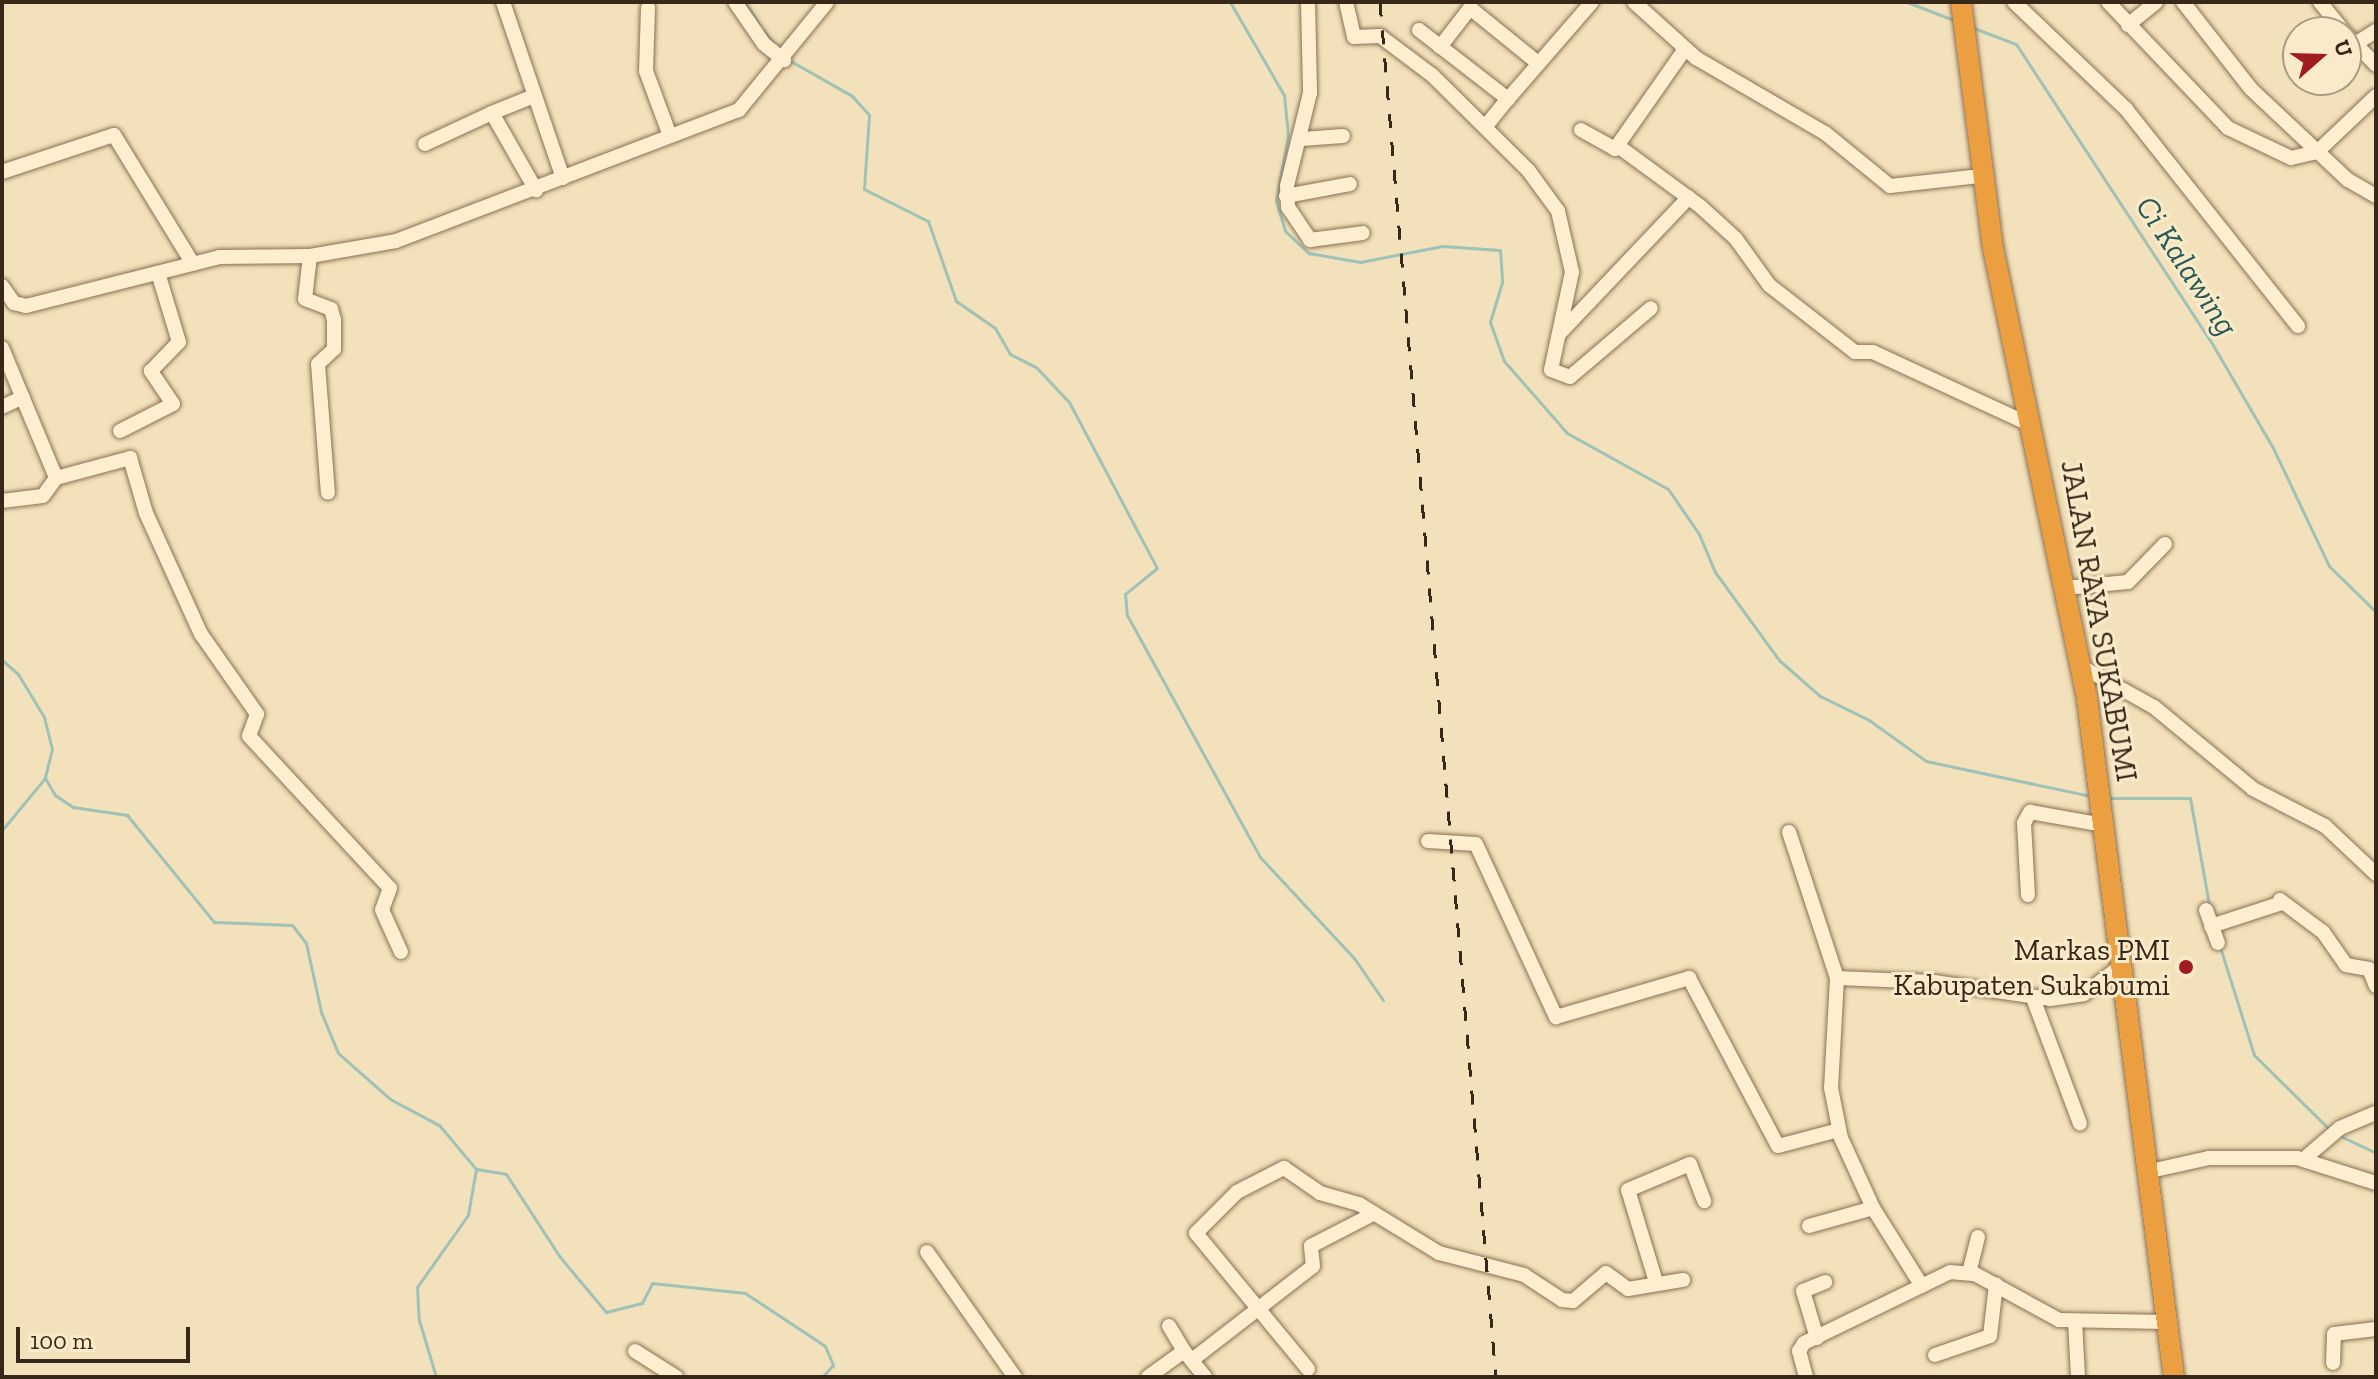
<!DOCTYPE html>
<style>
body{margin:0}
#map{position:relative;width:2378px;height:1379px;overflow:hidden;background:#f2e1ba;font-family:"Zilla Slab",serif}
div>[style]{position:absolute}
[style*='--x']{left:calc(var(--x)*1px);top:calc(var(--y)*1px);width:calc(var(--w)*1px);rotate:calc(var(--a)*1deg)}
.stream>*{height:3px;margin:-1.5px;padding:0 1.5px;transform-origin:1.5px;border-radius:1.5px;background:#9fc2b7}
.roads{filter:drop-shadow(0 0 2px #8a7053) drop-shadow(0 0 2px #8a7053)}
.minor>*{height:14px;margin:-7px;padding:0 7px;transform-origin:7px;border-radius:7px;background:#fceece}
.highway>*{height:20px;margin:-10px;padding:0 10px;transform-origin:10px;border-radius:10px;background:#ec9f40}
.rail>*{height:3px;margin-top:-1.5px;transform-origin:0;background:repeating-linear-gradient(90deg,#372819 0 14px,transparent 0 28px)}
.dots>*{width:22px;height:22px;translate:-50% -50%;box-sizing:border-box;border:4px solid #f9ebca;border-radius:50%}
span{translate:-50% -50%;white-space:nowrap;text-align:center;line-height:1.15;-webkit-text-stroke:6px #f9ebca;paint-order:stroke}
.street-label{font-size:30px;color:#372819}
.poi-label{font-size:30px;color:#372819}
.right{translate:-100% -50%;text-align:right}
.water-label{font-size:32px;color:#275955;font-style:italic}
.frame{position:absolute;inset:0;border:4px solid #372819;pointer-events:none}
.north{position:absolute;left:2282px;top:16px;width:80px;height:80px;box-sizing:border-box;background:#f9ebca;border:2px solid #ab9d83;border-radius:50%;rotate:70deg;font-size:22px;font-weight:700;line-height:32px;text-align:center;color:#372819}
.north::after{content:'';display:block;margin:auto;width:28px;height:36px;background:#9f1d1f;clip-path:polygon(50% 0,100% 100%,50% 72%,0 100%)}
.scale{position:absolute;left:16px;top:1327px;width:174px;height:36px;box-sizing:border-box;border:4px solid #372819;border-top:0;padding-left:10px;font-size:24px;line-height:28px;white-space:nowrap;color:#372819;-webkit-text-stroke:6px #f9ebca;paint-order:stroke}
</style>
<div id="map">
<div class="stream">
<i style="--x:745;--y:2;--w:26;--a:58"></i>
<i style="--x:1230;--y:2;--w:108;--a:59.9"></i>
<i style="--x:1284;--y:95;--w:41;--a:84.4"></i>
<i style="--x:1288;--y:136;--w:66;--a:100.5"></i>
<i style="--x:1276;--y:201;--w:31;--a:73"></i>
<i style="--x:1285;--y:231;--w:33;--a:43"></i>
<i style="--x:1309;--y:253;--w:52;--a:10"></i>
<i style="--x:1360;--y:262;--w:84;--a:-11"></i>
<i style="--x:1442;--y:246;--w:58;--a:3.9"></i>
<i style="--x:1500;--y:250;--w:32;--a:86"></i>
<i style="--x:1502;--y:282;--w:42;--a:106.7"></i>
<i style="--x:1490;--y:322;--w:41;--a:70.3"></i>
<i style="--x:1504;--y:361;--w:96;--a:48.8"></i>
<i style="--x:1567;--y:433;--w:115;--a:29"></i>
<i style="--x:1668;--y:489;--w:55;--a:55.4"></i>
<i style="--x:1699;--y:534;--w:41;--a:67.2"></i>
<i style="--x:1715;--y:572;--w:109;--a:54"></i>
<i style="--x:1779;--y:660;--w:55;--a:41.3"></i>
<i style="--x:1820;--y:696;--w:55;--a:26.1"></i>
<i style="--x:1869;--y:720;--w:70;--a:35.7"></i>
<i style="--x:1926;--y:761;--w:169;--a:12"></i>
<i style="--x:1907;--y:2;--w:53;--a:21.2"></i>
<i style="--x:1974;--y:28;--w:45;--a:20.9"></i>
<i style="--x:2016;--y:44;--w:354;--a:56.8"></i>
<i style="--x:2210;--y:340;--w:125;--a:59.7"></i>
<i style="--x:2273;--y:448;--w:131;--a:64.6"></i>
<i style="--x:2329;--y:566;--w:66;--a:44.4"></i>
<i style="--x:763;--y:30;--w:16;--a:52"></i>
<i style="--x:789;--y:60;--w:73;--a:29.7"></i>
<i style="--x:852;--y:96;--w:25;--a:48"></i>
<i style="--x:869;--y:115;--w:74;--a:93.9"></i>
<i style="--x:864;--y:189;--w:72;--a:26.6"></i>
<i style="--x:928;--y:221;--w:85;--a:70.7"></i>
<i style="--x:956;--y:301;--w:47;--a:34.7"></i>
<i style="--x:995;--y:328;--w:30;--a:60"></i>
<i style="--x:1010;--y:354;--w:29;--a:27"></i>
<i style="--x:1036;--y:367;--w:48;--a:46.7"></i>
<i style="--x:1069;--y:402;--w:188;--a:62.1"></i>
<i style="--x:1157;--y:568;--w:41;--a:140.9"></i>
<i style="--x:1125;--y:594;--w:21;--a:85"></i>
<i style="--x:1127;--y:615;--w:276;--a:61.2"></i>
<i style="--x:1260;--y:857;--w:138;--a:47.1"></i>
<i style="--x:1354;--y:958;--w:51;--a:55.4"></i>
<i style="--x:2;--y:660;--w:21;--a:41"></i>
<i style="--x:18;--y:674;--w:50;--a:58.8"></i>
<i style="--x:44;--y:717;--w:33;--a:76"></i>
<i style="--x:52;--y:749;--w:30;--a:104"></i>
<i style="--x:45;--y:778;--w:20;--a:60"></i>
<i style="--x:55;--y:795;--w:22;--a:34"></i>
<i style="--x:73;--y:807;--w:55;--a:8.4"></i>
<i style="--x:127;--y:815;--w:138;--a:50.9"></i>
<i style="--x:214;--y:922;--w:78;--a:2.2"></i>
<i style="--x:292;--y:925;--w:23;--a:52"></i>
<i style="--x:306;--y:943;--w:71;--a:77.7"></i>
<i style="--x:321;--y:1012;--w:44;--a:67.5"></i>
<i style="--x:338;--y:1053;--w:69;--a:41.5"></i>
<i style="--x:390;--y:1099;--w:55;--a:28"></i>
<i style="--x:439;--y:1125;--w:57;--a:49.9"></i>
<i style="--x:476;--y:1169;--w:47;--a:99.9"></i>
<i style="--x:468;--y:1215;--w:88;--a:125.3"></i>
<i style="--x:417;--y:1287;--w:33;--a:87"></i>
<i style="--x:419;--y:1320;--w:59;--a:73.4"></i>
<i style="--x:2107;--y:798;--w:83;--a:0"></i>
<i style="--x:2190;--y:798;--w:109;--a:79.9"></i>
<i style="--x:2;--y:830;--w:67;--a:-50.4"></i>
<i style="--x:2220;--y:947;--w:113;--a:72.5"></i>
<i style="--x:2254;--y:1055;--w:107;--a:44.6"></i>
<i style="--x:2340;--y:1136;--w:40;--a:25"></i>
<i style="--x:476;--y:1169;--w:30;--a:9"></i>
<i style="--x:506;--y:1174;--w:99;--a:57"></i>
<i style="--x:560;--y:1257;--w:72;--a:50.1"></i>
<i style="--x:606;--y:1312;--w:37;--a:-14"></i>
<i style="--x:642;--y:1303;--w:22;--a:-63"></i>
<i style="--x:652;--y:1283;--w:94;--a:6.1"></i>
<i style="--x:745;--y:1293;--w:96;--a:33.5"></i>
<i style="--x:825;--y:1346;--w:21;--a:67"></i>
<i style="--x:833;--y:1365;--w:16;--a:133"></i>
</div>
<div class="roads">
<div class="minor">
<i style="--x:503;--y:2;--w:186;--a:71.2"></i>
<i style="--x:735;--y:2;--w:51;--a:55.4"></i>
<i style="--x:764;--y:44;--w:26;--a:39"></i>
<i style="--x:1308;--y:2;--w:91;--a:88.7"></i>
<i style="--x:1310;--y:93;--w:96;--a:103.9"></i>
<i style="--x:1287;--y:186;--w:21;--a:87"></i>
<i style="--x:1288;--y:207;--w:40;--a:56"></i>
<i style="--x:1310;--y:240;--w:53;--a:-7.5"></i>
<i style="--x:1346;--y:2;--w:36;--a:77"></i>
<i style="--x:1354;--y:37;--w:26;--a:-2"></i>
<i style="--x:1380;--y:36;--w:65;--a:36.9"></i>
<i style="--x:1432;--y:75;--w:135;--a:44.7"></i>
<i style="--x:1528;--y:170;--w:51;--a:53.8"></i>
<i style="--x:1558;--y:211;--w:63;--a:77.1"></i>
<i style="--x:1572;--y:272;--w:100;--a:102.1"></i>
<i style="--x:1551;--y:370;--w:20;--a:20"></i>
<i style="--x:1570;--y:377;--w:106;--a:-40.4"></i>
<i style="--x:1634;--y:2;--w:84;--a:42.1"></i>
<i style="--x:1696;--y:58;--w:149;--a:30.2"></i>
<i style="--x:1825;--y:133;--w:84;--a:39.2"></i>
<i style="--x:1890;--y:186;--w:92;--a:-6.3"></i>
<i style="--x:2014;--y:2;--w:155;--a:43.7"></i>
<i style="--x:2126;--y:109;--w:277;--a:51.6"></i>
<i style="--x:2108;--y:2;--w:174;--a:46.4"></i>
<i style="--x:2228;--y:128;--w:70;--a:25.5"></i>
<i style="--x:2291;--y:158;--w:27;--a:-13"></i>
<i style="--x:2317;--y:152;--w:81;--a:-43.5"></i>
<i style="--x:2183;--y:2;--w:110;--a:52"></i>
<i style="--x:2251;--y:89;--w:133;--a:43.2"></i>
<i style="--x:2348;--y:180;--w:32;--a:30"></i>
<i style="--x:2320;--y:2;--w:38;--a:51"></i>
<i style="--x:648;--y:8;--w:63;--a:91.8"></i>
<i style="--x:646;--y:71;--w:69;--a:69.7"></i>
<i style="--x:2128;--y:25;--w:36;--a:-39"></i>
<i style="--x:1419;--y:30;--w:113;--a:37.8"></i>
<i style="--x:1508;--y:99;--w:128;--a:-49.1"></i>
<i style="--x:2346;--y:34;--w:43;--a:45.9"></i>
<i style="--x:2355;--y:44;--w:25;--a:-32"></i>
<i style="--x:1440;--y:47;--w:49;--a:-52.4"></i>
<i style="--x:1470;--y:8;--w:87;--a:39"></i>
<i style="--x:534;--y:96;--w:45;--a:158"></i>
<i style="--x:492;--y:113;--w:89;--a:60.3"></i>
<i style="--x:1485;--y:127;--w:36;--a:-51"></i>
<i style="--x:1581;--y:130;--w:39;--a:29"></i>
<i style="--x:1615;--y:149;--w:122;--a:-55"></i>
<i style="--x:1302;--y:139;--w:41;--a:-4.2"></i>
<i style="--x:425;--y:144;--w:74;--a:-24.8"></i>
<i style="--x:1618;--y:146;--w:103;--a:36.3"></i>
<i style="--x:1701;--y:207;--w:47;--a:42.4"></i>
<i style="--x:1736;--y:239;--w:57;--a:54.3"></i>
<i style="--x:1769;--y:285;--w:109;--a:37.9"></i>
<i style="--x:1855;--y:352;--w:18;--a:0"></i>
<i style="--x:1873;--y:352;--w:176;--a:24.8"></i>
<i style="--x:2;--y:172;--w:118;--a:-18.3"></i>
<i style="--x:114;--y:135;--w:151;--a:58.5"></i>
<i style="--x:1286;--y:196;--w:65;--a:-10.6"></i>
<i style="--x:310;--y:256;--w:43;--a:96.6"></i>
<i style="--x:305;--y:299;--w:28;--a:21"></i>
<i style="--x:331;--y:309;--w:11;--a:75"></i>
<i style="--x:334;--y:320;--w:29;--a:90"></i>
<i style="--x:334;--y:349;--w:22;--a:137"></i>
<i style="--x:318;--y:364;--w:129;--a:85.6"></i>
<i style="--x:2;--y:286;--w:21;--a:55"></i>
<i style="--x:14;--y:303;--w:12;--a:14"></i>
<i style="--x:26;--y:306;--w:199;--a:-14.2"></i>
<i style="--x:219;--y:257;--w:91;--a:-0.6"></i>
<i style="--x:310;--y:256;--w:87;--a:-9.9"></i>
<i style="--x:396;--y:241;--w:367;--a:-20.9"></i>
<i style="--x:739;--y:110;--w:139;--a:-50.8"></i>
<i style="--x:1560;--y:333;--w:187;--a:-46.5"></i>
<i style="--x:2;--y:348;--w:141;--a:67.4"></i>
<i style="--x:56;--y:478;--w:77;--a:-15.1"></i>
<i style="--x:130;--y:458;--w:57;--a:73.8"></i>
<i style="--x:146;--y:513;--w:133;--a:65.6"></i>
<i style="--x:201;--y:634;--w:98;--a:55"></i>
<i style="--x:257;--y:714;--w:23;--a:110"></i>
<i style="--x:249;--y:736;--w:207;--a:47.2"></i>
<i style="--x:390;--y:888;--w:23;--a:110"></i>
<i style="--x:382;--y:910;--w:46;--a:65.7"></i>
<i style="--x:2;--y:407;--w:23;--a:-25"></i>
<i style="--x:120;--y:431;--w:59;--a:-27"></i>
<i style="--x:173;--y:404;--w:40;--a:-124"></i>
<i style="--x:151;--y:371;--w:40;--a:-46"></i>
<i style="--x:179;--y:342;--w:69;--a:-106.9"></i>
<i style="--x:2;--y:501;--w:41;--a:-7"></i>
<i style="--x:43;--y:496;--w:22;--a:-54"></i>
<i style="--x:2065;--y:588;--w:63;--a:-5.4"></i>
<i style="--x:2128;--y:582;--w:53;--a:-45.8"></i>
<i style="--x:2082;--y:667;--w:82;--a:29.1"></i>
<i style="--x:2154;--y:707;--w:129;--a:39.6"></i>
<i style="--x:2253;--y:789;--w:81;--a:27.2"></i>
<i style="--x:2325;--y:826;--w:70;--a:43.3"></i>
<i style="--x:1789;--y:832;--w:154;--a:71.8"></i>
<i style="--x:1837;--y:978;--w:110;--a:93.1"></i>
<i style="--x:1831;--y:1088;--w:51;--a:78.7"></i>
<i style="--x:1841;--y:1138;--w:77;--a:65.4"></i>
<i style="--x:1873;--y:1208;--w:92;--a:57.9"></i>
<i style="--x:1428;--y:841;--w:48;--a:3.6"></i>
<i style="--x:1476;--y:844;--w:191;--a:65.2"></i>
<i style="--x:1556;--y:1017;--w:139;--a:-16.3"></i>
<i style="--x:1689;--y:978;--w:190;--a:62.1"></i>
<i style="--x:1778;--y:1146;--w:63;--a:-14.7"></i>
<i style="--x:2028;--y:895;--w:72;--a:-93.2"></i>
<i style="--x:2024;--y:823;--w:13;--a:-61"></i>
<i style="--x:2030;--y:812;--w:74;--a:10.1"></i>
<i style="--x:2280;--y:900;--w:54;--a:36.7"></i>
<i style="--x:2323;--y:932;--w:40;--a:55.1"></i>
<i style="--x:2346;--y:965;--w:23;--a:10"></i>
<i style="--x:2369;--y:969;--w:18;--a:68"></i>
<i style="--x:2206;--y:910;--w:35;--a:70"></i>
<i style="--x:2211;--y:926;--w:75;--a:-17.9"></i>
<i style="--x:1837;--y:978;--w:97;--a:2.4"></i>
<i style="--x:1934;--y:982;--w:117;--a:8.3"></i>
<i style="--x:2050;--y:999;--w:34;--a:-8"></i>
<i style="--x:2084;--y:994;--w:46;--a:-37.1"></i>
<i style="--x:2033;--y:998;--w:134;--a:69.5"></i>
<i style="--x:2305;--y:1158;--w:46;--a:-40.6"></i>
<i style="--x:2340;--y:1128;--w:39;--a:-23"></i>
<i style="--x:2146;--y:1172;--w:65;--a:-12.5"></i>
<i style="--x:2209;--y:1158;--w:88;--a:0"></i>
<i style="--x:2297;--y:1158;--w:83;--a:17.6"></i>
<i style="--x:1809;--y:1226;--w:66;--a:-15.7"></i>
<i style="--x:927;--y:1252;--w:153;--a:54.9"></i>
<i style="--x:1969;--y:1273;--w:37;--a:-76"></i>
<i style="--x:1656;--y:1282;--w:96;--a:-106.9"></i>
<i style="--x:1628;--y:1190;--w:67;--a:-22.8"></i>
<i style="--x:1690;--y:1164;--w:40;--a:69"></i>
<i style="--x:2075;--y:1321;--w:56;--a:86.9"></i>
<i style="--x:1169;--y:1326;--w:29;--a:59"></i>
<i style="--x:1817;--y:1338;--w:49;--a:-106.6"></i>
<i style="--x:1803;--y:1291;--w:24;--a:-22"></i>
<i style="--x:635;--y:1351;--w:49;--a:32.4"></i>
<i style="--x:1935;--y:1355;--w:58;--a:-19.1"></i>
<i style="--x:1990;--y:1336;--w:52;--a:-83.4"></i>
<i style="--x:1192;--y:1360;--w:153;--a:-37.8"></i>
<i style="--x:1313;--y:1266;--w:20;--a:-96"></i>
<i style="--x:1311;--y:1246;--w:70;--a:-27.3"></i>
<i style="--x:2333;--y:1363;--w:29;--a:-88"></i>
<i style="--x:2334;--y:1334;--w:42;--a:-6.8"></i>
<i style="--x:1308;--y:1369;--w:176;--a:-129.5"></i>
<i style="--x:1196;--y:1233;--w:58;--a:-45"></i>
<i style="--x:1237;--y:1192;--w:53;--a:-27.1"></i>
<i style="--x:1284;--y:1168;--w:44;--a:34.8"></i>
<i style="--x:1320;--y:1193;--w:41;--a:15.8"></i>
<i style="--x:1359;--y:1204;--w:94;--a:31.5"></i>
<i style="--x:1439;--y:1253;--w:88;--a:14.5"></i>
<i style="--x:1524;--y:1275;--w:45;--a:33.3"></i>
<i style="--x:1562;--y:1300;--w:11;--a:5"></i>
<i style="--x:1573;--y:1301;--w:43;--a:-40.3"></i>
<i style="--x:1606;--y:1273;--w:27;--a:36"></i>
<i style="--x:1628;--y:1289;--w:56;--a:-9.3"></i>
<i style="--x:1148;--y:1377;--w:44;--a:-35.8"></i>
<i style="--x:1184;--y:1351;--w:33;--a:51"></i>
<i style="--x:1806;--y:1377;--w:27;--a:-105"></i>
<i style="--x:1799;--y:1351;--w:9;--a:-58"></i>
<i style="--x:1804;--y:1343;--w:162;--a:-25.9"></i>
<i style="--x:1950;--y:1272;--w:25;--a:5"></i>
<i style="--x:1975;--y:1274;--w:96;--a:28.7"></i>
<i style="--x:2059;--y:1320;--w:106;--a:1.1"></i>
</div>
<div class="highway">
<i style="--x:1961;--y:2;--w:248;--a:82.6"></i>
<i style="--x:1993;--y:248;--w:461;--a:78.2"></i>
<i style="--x:2087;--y:699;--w:684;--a:82.69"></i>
</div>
</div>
<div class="rail">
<i style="--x:1380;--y:2;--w:1380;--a:85.18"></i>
</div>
<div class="dots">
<i style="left:2186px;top:967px;background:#9f1d1f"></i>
</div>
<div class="street-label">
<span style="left:2099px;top:621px;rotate:80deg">JALAN RAYA SUKABUMI</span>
</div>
<div class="poi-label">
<span class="right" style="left:2170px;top:967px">Markas PMI<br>Kabupaten Sukabumi</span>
</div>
<div class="water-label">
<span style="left:2187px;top:266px;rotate:57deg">Ci Kalawing</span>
</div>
<div class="frame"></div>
<div class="north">U</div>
<div class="scale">100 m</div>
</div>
